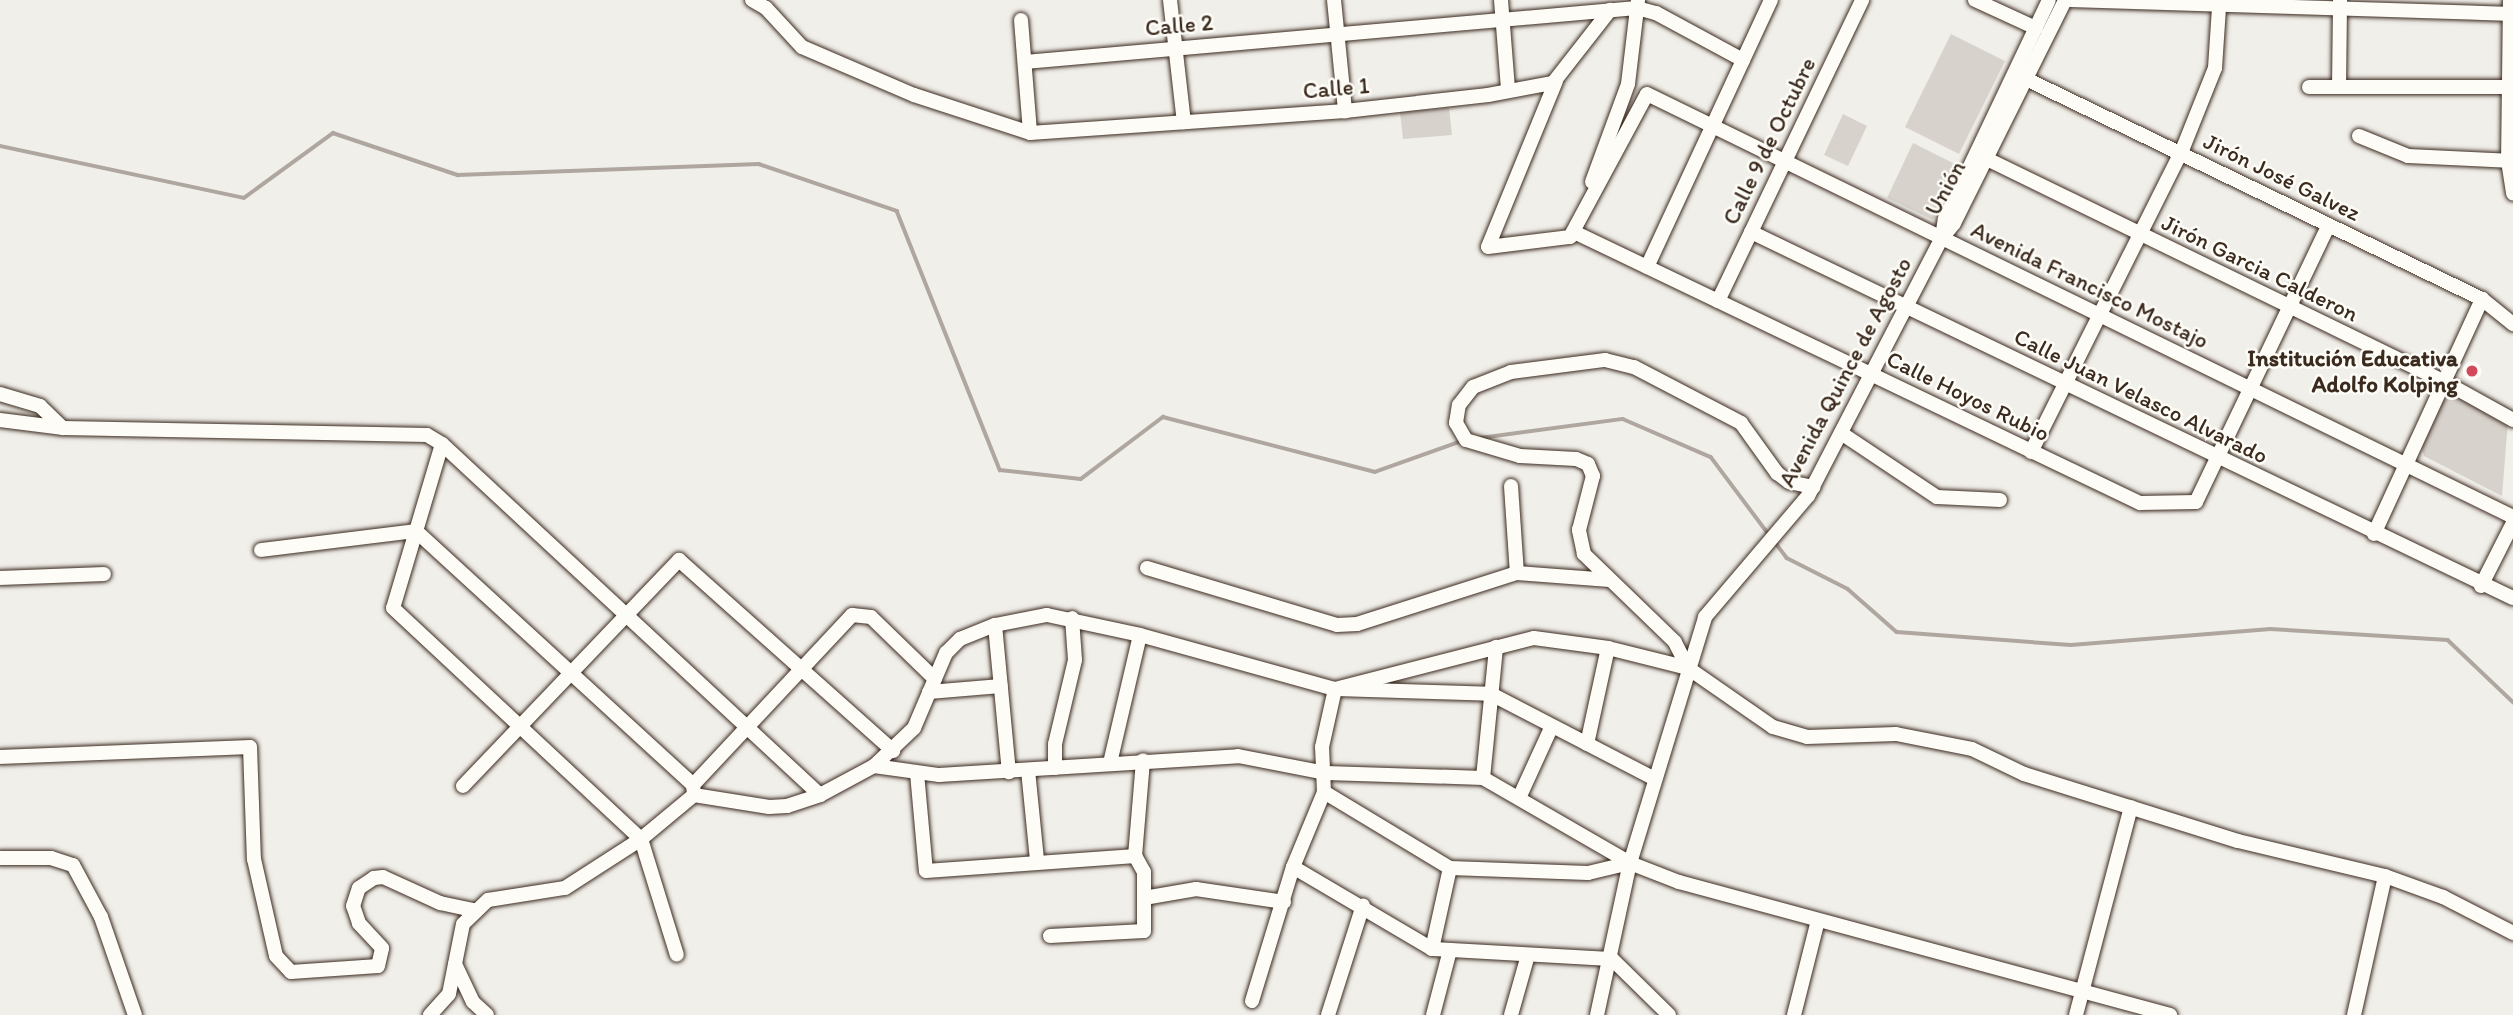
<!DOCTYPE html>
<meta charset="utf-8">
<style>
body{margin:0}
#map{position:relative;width:2513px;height:1015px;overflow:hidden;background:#f1efea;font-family:Itim,sans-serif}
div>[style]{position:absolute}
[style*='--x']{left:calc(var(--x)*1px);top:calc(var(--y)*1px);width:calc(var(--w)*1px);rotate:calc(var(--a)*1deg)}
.green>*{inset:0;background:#d7d2cc}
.stream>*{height:3.5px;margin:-1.75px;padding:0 1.75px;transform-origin:1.75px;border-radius:1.75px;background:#aea69f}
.roads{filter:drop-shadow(0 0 2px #3b2a1e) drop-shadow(0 0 2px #3b2a1e)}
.minor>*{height:14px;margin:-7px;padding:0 7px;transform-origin:7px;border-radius:7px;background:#fdfcf7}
.dots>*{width:19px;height:19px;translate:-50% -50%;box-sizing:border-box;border:4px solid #fdfcf7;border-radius:50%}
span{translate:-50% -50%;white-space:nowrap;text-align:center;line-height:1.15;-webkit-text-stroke:5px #fdfcf7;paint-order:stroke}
.street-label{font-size:23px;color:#3b2a1e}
.poi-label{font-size:23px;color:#3b2a1e;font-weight:700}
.right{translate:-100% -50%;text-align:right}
</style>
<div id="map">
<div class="green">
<i style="clip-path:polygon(1951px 34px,2005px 61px,1959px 154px,1905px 127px)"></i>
<i style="clip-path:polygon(1449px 108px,1452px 135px,1403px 139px,1400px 112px)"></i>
<i style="clip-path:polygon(1843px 114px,1867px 126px,1848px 166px,1824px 155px)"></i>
<i style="clip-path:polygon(1913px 143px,1959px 166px,1933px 220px,1887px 198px)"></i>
<i style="clip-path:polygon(2453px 391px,2508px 421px,2502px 496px,2424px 456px,2421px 444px,2445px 395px)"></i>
</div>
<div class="stream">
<i style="--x:0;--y:146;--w:249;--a:12"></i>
<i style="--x:244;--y:198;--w:110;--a:-36.1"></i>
<i style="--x:333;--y:133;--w:132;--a:18.6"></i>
<i style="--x:458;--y:175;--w:301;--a:-2.1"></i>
<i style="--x:759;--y:164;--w:146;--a:18.8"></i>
<i style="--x:897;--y:211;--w:279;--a:68.3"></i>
<i style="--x:1000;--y:470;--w:81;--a:6.3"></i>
<i style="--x:1081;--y:479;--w:103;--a:-37.1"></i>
<i style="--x:1163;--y:417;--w:219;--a:14.5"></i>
<i style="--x:1375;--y:472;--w:92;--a:-19.6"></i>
<i style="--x:1480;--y:438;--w:144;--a:-7.6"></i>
<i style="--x:1623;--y:419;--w:96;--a:23.4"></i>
<i style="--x:1711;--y:457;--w:99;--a:53.2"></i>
<i style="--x:1775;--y:542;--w:20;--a:53"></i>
<i style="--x:1787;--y:558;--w:68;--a:26.9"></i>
<i style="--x:1848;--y:589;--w:65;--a:41.3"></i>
<i style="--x:1897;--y:632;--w:174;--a:4.3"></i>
<i style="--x:2071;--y:645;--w:200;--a:-4.6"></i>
<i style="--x:2270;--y:629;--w:178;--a:3.5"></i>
<i style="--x:2448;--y:640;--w:90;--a:43.6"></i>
</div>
<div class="roads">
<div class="minor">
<i style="--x:752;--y:0;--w:16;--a:30"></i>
<i style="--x:766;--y:8;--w:53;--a:47.3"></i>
<i style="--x:802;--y:47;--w:122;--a:23.2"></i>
<i style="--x:914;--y:95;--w:122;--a:18.1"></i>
<i style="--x:1030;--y:133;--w:316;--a:-4"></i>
<i style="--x:1345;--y:111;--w:144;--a:-6.4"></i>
<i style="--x:1488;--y:95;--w:66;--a:-10.5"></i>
<i style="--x:1553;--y:83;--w:93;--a:-52"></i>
<i style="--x:1170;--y:0;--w:123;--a:83.5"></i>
<i style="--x:1334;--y:0;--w:112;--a:84.3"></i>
<i style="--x:1501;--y:0;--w:89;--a:85.5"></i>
<i style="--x:1975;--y:0;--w:67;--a:24.7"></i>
<i style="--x:2070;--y:0;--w:443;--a:1.8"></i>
<i style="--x:2510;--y:0;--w:161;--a:90.7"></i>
<i style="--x:2508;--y:161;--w:33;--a:81"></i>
<i style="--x:1021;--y:20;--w:113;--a:85.4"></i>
<i style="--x:1025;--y:62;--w:614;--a:-5.04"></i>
<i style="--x:1637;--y:8;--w:20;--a:15"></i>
<i style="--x:1656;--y:13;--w:99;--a:28.4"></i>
<i style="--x:2026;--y:79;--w:506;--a:25.76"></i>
<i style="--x:2482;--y:299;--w:40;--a:39"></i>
<i style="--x:1556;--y:81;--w:179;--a:112.3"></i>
<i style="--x:1488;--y:247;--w:83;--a:-7"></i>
<i style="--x:1570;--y:237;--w:162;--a:-61.7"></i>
<i style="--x:1647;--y:94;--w:964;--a:26.03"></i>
<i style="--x:2309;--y:87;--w:204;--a:0"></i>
<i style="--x:2339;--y:87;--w:87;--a:-89.3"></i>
<i style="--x:2359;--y:136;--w:53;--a:22.2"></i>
<i style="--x:2408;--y:156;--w:105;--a:2.7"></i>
<i style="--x:1987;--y:159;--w:507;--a:25.96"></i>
<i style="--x:2443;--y:381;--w:80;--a:29.1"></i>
<i style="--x:1592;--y:182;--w:104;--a:-69.8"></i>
<i style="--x:1628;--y:84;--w:85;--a:-83.2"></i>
<i style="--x:1574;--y:232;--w:628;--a:25.59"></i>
<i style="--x:2140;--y:503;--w:56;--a:-1"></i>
<i style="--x:2196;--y:502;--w:307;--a:-64.4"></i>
<i style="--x:1751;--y:232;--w:845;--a:25.66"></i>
<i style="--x:1942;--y:237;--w:18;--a:-81"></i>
<i style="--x:1945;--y:219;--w:242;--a:-64.6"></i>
<i style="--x:1647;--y:267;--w:294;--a:-65.1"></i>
<i style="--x:1718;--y:301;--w:334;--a:-64.4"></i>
<i style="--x:0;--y:394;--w:42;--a:16.7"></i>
<i style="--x:40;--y:406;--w:32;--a:44"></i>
<i style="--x:0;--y:420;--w:64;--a:7.2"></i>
<i style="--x:63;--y:428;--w:364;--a:1.1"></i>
<i style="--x:427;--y:435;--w:17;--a:31"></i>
<i style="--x:442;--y:444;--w:516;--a:42.88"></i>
<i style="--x:1841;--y:433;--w:115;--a:33.7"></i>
<i style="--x:1937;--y:497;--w:63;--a:2.7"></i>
<i style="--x:442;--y:444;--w:171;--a:106.6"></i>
<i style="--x:393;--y:608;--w:339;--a:43"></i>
<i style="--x:641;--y:839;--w:121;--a:72.8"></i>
<i style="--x:2031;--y:452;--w:335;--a:-63.4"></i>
<i style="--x:2181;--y:153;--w:92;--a:-68.2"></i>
<i style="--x:2215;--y:68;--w:61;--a:-86.2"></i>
<i style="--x:1511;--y:486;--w:87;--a:86.1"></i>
<i style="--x:2374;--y:534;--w:259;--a:-65.3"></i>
<i style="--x:261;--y:550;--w:156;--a:-7"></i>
<i style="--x:416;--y:531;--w:376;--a:42.5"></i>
<i style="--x:693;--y:785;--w:10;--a:84"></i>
<i style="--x:1147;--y:568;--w:198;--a:16.7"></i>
<i style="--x:1337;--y:625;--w:20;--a:-3"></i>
<i style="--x:1357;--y:624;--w:168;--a:-17.7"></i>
<i style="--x:1517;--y:573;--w:93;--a:4.3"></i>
<i style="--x:0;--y:578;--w:104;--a:-2.2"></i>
<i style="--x:2481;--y:586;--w:71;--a:-63.1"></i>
<i style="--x:995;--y:625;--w:148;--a:84.6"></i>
<i style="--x:1688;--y:668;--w:29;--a:-117"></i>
<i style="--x:1675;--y:642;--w:127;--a:-136"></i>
<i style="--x:1584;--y:554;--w:25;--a:-102"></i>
<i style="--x:1579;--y:530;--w:56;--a:-75.5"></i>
<i style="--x:1593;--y:476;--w:13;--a:-113"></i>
<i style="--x:1588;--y:464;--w:13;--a:-157"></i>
<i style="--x:1576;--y:459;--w:56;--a:-176.9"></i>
<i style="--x:1520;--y:456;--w:56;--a:-163.5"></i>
<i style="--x:1466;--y:440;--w:20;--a:-120"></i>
<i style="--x:1456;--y:423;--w:18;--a:-81"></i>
<i style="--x:1459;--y:405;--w:23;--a:-52"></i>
<i style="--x:1473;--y:387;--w:41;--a:-21.5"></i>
<i style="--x:1511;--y:372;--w:95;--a:-7.3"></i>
<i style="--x:1605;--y:360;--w:30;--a:14"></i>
<i style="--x:1634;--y:367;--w:121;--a:27.6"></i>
<i style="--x:1741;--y:423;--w:62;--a:54.2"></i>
<i style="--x:1777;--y:473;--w:15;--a:37"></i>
<i style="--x:1789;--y:482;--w:25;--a:12"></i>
<i style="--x:929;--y:692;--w:72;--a:-4.8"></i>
<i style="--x:1587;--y:744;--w:98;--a:-77.7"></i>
<i style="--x:0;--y:757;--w:250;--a:-2.3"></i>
<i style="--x:250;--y:747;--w:112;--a:88"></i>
<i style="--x:254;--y:859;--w:99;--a:77.2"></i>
<i style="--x:276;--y:956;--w:22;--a:47"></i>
<i style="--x:291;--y:972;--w:87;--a:-3.9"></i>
<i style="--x:378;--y:966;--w:18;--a:-77"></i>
<i style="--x:382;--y:948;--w:34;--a:-133"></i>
<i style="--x:359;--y:923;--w:18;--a:-109"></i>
<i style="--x:353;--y:906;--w:19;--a:-72"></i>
<i style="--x:359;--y:888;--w:18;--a:-34"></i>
<i style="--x:374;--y:878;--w:9;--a:-6"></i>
<i style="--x:383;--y:877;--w:63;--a:24.5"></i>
<i style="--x:440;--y:903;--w:34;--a:12"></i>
<i style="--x:1110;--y:763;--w:131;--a:-76.8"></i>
<i style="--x:874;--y:766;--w:66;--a:7.9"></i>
<i style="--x:939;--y:775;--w:300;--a:-3.6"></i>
<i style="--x:1238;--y:756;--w:90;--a:10.9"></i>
<i style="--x:1326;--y:773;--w:157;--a:1.8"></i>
<i style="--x:1483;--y:778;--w:170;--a:30"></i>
<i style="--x:1630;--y:863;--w:53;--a:21.2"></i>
<i style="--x:1679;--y:882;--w:509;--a:15.16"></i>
<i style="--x:1055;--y:768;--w:24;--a:-90"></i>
<i style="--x:1055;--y:744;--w:86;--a:-76.6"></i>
<i style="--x:1075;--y:660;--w:42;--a:-94.1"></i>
<i style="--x:1028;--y:770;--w:90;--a:84.3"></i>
<i style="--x:917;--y:773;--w:98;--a:84.8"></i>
<i style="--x:926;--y:871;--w:210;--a:-4.1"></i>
<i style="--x:1483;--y:778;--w:132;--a:-84.3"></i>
<i style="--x:693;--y:785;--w:233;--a:-46.9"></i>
<i style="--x:852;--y:615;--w:19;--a:6"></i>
<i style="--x:871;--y:617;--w:89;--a:44.1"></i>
<i style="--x:463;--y:786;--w:313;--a:-46.3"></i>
<i style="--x:679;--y:560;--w:287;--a:41.7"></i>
<i style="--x:1324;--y:792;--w:147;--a:31.1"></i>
<i style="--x:1450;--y:868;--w:138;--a:2.1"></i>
<i style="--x:1588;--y:873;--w:43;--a:-13.4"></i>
<i style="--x:1519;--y:798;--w:79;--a:-65.4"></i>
<i style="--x:0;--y:858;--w:51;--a:0"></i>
<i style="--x:51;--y:858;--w:23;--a:18"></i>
<i style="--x:73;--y:865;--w:59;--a:61.7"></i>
<i style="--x:101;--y:917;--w:104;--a:70.9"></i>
<i style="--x:1293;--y:867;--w:161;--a:30.5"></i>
<i style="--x:1432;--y:949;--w:180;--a:3.2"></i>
<i style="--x:1612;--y:959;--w:80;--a:44.5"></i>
<i style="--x:1144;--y:898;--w:53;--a:-9.8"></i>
<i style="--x:1196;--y:889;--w:89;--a:8.4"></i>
<i style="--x:1050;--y:936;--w:94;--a:-3"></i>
<i style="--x:1144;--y:931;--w:59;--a:-90"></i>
<i style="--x:1144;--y:872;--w:18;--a:-119"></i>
<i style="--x:1135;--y:856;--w:96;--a:-85.2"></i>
<i style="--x:1432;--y:949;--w:83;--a:-77.5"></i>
<i style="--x:455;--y:964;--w:42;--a:64.7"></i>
<i style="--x:473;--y:1002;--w:19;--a:43"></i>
<i style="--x:1252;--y:1001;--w:140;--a:-73"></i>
<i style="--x:1293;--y:867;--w:81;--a:-67.5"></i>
<i style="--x:1324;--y:792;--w:45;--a:-92.5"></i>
<i style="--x:1322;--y:747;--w:59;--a:-77.4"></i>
<i style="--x:1335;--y:689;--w:156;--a:1.8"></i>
<i style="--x:1491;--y:694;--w:185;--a:27.4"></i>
<i style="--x:430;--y:1015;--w:28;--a:-48"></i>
<i style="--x:449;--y:994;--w:71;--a:-78.7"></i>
<i style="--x:463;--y:924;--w:35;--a:-44"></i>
<i style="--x:488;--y:900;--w:78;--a:-8.9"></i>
<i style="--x:565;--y:888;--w:90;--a:-32.8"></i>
<i style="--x:641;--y:839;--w:69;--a:-39.7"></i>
<i style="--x:694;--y:795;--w:76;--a:9.1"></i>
<i style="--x:769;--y:807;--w:18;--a:-3"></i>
<i style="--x:787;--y:806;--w:35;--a:-18"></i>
<i style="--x:820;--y:795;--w:61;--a:-28.2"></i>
<i style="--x:874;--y:766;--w:55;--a:-43.5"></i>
<i style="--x:914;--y:728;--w:82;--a:-66.9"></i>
<i style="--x:946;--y:653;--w:20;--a:-45"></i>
<i style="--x:960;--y:639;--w:38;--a:-22"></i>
<i style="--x:995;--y:625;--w:53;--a:-10.9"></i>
<i style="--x:1047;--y:615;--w:95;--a:12.1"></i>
<i style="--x:1140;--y:635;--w:202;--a:15.5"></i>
<i style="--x:1335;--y:689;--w:205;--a:-14.4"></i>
<i style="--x:1534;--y:638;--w:75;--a:7.7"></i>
<i style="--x:1608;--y:648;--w:82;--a:14"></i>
<i style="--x:1688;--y:668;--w:103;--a:34.8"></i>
<i style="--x:1773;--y:727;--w:35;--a:16"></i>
<i style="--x:1807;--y:737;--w:89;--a:-1.9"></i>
<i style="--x:1896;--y:734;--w:77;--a:11.2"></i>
<i style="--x:1972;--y:749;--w:58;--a:25.7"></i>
<i style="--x:2024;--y:774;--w:224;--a:17.4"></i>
<i style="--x:2238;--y:841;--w:151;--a:13.4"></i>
<i style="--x:2385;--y:876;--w:62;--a:19.9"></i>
<i style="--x:2443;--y:897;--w:79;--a:27.2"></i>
<i style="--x:1328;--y:1015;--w:115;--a:-72.3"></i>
<i style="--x:1433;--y:1015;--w:67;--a:-75.3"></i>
<i style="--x:1511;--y:1015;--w:62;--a:-74.2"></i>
<i style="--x:1597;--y:1015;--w:156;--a:-77.8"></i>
<i style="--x:1630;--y:863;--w:257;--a:-73"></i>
<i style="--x:1705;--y:617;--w:159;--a:-49.6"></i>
<i style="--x:1808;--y:496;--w:291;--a:-62.6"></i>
<i style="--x:1942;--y:238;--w:19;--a:-51"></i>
<i style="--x:1954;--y:223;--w:249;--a:-63.5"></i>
<i style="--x:1794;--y:1015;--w:98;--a:-75.8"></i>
<i style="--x:2076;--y:1015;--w:215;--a:-75.2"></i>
<i style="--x:2354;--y:1015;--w:142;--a:-77.4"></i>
</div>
</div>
<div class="dots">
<i style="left:2472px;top:371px;background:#d1495b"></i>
</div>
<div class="street-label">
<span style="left:1179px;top:25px;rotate:-5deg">Calle 2</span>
<span style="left:1336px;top:88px;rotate:-5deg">Calle 1</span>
<span style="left:1769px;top:141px;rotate:-64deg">Calle 9 de Octubre</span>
<span style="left:2282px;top:177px;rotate:26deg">Jirón José Galvez</span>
<span style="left:1945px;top:188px;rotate:-61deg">Unión</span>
<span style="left:2260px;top:268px;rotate:26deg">Jirón Garcia Calderon</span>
<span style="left:2090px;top:285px;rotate:26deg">Avenida Francisco Mostajo</span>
<span style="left:1845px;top:372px;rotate:-62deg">Avenida Quince de Agosto</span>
<span style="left:1968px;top:396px;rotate:26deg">Calle Hoyos Rubio</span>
<span style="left:2141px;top:396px;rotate:26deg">Calle Juan Velasco Alvarado</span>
</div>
<div class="poi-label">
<span class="right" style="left:2458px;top:371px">Institución Educativa<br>Adolfo Kolping</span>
</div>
</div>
